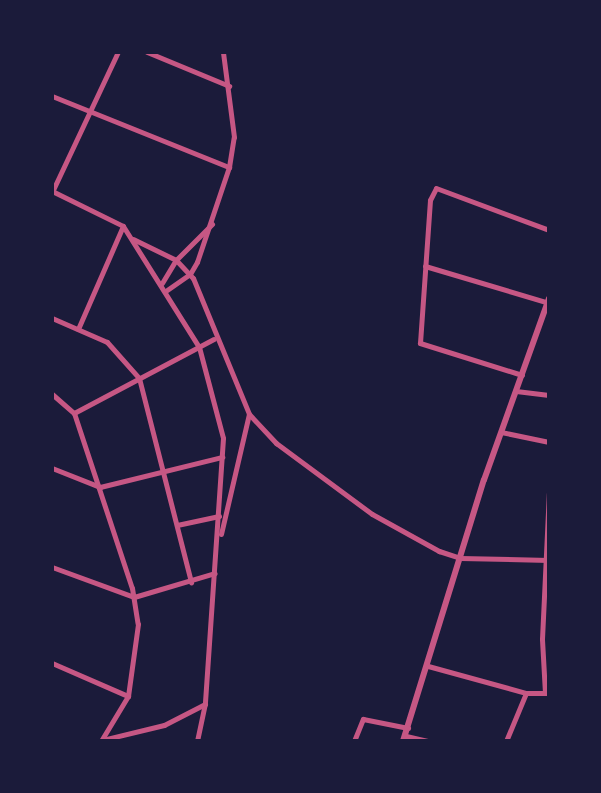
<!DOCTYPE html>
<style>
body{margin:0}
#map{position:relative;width:601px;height:793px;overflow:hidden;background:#1b1b3a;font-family:"IBM Plex Sans",sans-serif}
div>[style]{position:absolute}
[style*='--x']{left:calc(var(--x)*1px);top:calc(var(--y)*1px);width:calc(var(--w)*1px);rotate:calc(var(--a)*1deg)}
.minor>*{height:5px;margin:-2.5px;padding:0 2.5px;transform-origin:2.5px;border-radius:2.5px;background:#c65784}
.tertiary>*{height:6px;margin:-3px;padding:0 3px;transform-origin:3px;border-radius:3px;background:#c65784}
span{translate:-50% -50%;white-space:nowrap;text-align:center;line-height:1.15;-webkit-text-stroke:6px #1b1b3a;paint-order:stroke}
.frame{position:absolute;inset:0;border:54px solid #1b1b3a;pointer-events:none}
</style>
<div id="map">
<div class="minor">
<i style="--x:147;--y:52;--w:89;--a:22.5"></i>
<i style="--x:52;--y:96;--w:191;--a:21.9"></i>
<i style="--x:52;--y:191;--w:79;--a:26.2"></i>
<i style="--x:123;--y:226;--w:143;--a:57.9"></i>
<i style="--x:199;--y:347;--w:94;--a:75.2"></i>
<i style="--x:223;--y:438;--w:267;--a:93.9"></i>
<i style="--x:205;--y:704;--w:46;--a:152.9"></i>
<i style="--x:164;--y:725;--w:60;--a:166.4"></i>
<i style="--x:52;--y:192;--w:155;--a:-64.8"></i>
<i style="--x:133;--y:239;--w:48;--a:26"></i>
<i style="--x:176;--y:260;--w:25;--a:47"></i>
<i style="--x:193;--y:278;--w:147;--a:67.6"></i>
<i style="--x:249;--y:414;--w:40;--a:47"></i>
<i style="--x:276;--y:443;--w:119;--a:36.5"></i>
<i style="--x:372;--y:514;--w:77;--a:28.9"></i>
<i style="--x:439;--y:551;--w:22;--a:18"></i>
<i style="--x:460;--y:558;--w:89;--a:1.3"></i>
<i style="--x:425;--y:266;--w:129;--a:16.6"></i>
<i style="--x:162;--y:283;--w:27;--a:-59"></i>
<i style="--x:176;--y:260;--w:51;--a:-45"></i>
<i style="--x:167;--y:290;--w:28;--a:-35"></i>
<i style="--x:190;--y:274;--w:14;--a:-60"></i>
<i style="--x:197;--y:262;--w:100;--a:-71.4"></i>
<i style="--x:229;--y:167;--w:30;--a:-81"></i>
<i style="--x:234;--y:137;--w:86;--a:-97.4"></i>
<i style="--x:52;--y:318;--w:60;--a:23.6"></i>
<i style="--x:107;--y:342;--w:48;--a:48.4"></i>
<i style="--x:139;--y:378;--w:211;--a:75.7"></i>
<i style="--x:78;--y:329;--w:112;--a:-66.4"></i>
<i style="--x:522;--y:375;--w:107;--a:-162.6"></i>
<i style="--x:420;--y:343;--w:143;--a:-86"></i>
<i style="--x:430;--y:200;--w:13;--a:-63"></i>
<i style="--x:436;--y:188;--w:121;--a:20.4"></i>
<i style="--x:516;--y:391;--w:33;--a:7"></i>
<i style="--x:52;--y:394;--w:29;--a:41"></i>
<i style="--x:74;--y:413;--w:184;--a:71.7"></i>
<i style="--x:132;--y:588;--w:36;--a:81"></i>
<i style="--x:138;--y:624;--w:73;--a:97.9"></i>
<i style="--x:128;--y:696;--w:52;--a:121"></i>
<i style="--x:74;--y:413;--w:158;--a:-27.9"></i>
<i style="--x:501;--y:432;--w:49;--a:11.8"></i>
<i style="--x:52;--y:468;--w:52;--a:21.6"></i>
<i style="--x:100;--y:487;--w:126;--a:-13.8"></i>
<i style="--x:177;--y:525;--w:43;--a:-12.1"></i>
<i style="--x:221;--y:534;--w:123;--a:-76.9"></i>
<i style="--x:52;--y:567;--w:87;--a:20.1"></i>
<i style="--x:134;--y:597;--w:84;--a:-16.5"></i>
<i style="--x:52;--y:663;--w:83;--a:23.5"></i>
<i style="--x:428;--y:666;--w:102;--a:15.4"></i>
<i style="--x:526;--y:693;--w:23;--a:0"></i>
<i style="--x:545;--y:693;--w:54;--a:-93.2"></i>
<i style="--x:542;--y:639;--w:146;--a:-87.3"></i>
<i style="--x:406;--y:736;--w:22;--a:13"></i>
<i style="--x:197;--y:741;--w:38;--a:-78"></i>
<i style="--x:354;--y:741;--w:24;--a:-68"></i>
<i style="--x:363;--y:719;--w:46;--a:11.3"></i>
<i style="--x:506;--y:741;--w:52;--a:-67.4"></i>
</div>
<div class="tertiary">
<i style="--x:403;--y:741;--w:273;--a:-72.8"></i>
<i style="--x:484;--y:480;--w:193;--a:-70.3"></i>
</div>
<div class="frame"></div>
</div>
